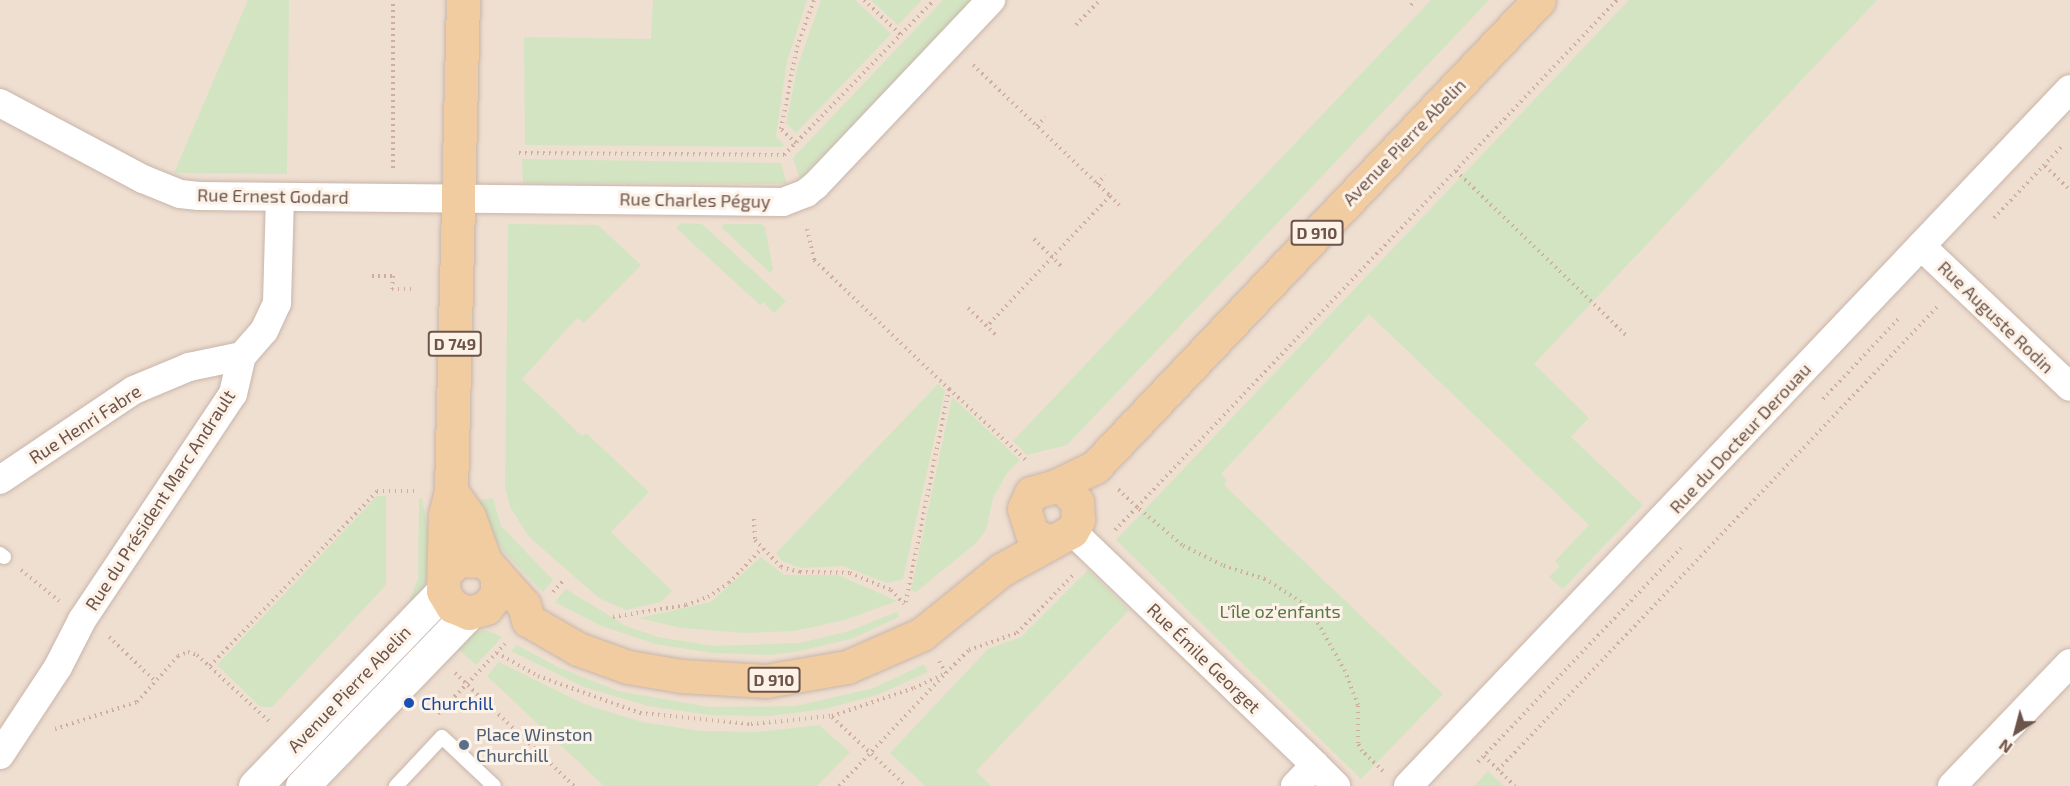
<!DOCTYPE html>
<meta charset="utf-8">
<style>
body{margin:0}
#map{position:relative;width:2070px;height:786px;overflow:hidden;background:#f9eee1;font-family:"Exo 2",sans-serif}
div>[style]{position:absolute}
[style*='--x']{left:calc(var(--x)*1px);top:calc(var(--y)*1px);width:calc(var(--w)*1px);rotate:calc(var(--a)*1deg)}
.residential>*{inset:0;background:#efdfd1}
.green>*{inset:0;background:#d3e4c2}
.path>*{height:4px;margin-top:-2px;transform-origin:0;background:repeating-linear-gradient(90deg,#cfaea0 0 1.5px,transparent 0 6px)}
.roads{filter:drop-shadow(0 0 2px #c8b5aa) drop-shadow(0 0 2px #c8b5aa)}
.lane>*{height:14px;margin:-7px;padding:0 7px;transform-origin:7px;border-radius:7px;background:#fff}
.street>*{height:28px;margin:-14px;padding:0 14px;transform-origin:14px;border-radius:14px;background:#fff}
.secondary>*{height:33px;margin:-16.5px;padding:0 16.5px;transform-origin:16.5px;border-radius:16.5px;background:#fff}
.primary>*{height:33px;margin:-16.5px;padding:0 16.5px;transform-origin:16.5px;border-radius:16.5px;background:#f1cca0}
.dots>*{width:16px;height:16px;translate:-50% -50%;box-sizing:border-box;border:3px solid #fcf2e7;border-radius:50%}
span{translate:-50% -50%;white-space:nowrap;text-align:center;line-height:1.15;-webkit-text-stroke:6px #fcf2e7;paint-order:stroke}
.shield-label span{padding:2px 4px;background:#fcf2e7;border:2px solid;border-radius:4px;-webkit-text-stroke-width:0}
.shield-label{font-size:16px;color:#6d544b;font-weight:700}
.street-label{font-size:18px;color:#6d544b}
.park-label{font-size:18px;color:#5a7748}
.transit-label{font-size:18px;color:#164399}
.left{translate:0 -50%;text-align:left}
.service-label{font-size:18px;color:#4e5e75}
.north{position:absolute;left:1986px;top:702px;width:60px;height:60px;-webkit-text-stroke:4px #fcf2e7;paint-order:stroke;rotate:216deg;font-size:16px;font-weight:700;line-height:24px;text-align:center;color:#6d544b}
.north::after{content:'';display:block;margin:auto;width:21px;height:27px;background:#6d544b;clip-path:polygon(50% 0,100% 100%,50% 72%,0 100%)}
</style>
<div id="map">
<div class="residential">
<i style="clip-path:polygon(0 0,2070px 0,2070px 786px,0 786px)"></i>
</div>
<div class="green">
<i style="clip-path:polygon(248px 0,289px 0,287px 174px,174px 173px)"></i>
<i style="clip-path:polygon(653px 0,807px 0,787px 61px,776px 136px,784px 145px,782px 147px,525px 145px,524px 37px,651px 39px)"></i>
<i style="clip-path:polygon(821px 0,855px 0,891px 34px,796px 133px,786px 123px,798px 65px)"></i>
<i style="clip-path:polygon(871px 0,922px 0,898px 25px)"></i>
<i style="clip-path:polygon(943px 0,974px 0,800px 179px,793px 158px)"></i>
<i style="clip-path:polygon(1431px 0,1489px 0,1067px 445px,1027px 455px,1013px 441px)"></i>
<i style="clip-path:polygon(1629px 0,1877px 0,1534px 364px,1589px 418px,1571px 437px,1643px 505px,1563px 589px,1549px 577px,1560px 566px,1555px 561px,1589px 525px,1369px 314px,1221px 474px,1227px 481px,1224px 485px,1443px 694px,1361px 779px,1116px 540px)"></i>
<i style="clip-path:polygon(522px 159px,781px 163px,787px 184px,523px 183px)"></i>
<i style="clip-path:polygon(681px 223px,702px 224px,786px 301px,774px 313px,763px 302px,760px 305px,676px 228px)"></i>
<i style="clip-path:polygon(508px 224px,598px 225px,641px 265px,584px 323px,577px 318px,522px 379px,582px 436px,586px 433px,649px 492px,611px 532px,672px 591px,661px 602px,626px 610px,599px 598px,529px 537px,510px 507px,505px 486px)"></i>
<i style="clip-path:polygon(724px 224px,761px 224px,765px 227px,773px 269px,770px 273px,721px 227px)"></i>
<i style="clip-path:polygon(938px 384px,945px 391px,903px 579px,887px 583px,843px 566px,801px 568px,782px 561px,776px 553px)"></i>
<i style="clip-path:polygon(952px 397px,1020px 460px,1007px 473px,993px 498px,986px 530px,976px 543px,916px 592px,911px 590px)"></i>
<i style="clip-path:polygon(377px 496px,386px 496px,386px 585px,272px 707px,261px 707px,217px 665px)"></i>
<i style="clip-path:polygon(422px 498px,431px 545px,427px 581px,418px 605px,410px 599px,418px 579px,419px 499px)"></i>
<i style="clip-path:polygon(493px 498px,501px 526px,553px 580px,543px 592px,503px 551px,482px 520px,476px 501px)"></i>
<i style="clip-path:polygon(761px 557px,784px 575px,838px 575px,897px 601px,845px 620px,794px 631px,746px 633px,681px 628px,639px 618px,711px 602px)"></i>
<i style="clip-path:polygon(1088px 570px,1129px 610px,976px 771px,991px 786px,925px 786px,890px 753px,988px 649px,1021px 637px)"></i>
<i style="clip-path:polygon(566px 589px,626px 626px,658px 637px,714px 646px,799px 643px,849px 631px,897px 612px,899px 617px,851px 639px,800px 651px,771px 655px,712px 653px,655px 644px,599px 625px,555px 602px)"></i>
<i style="clip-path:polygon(486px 630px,502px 637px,476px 665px,453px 644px,470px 633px)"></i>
<i style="clip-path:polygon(517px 645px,558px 667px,618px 691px,709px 707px,796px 706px,874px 688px,924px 664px,928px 672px,877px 695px,825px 709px,770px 716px,710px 715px,648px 706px,584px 687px,511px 651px)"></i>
<i style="clip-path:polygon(499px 662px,584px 704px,642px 722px,700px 731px,758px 732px,819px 725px,850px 752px,817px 786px,604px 786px,487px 676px)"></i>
<i style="clip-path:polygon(1488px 771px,1504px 786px,1474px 786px)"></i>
</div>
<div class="path">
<i style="--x:864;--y:0;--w:51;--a:43.4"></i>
<i style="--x:1411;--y:5;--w:6;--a:-51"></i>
<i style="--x:1076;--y:25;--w:35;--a:-46"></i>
<i style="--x:973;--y:65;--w:190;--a:43.7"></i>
<i style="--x:1110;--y:196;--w:179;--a:133.4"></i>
<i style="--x:1037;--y:126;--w:12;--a:-48"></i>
<i style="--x:796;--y:143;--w:21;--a:-137"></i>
<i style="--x:781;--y:129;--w:84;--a:-79"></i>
<i style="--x:797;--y:47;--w:50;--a:-70.1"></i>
<i style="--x:519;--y:153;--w:265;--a:0.4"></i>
<i style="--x:784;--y:155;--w:216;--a:-45.9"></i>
<i style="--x:2045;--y:166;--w:35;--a:44"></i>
<i style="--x:393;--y:168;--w:168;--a:-90"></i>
<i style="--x:1456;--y:171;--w:240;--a:44"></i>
<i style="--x:1097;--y:184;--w:12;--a:-48"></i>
<i style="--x:1110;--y:196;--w:13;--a:45"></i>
<i style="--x:1994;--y:218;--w:100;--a:-46.6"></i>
<i style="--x:807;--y:229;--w:32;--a:77"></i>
<i style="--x:814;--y:260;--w:187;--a:43.7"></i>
<i style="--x:949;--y:389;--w:221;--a:101.5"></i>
<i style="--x:1034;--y:239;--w:38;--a:45"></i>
<i style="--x:372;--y:276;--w:21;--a:0"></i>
<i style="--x:393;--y:276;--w:13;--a:94"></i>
<i style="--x:392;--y:289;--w:19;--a:0"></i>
<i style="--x:968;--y:308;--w:39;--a:44"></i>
<i style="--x:949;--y:389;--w:105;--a:42.7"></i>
<i style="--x:1823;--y:399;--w:110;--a:-46.8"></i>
<i style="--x:754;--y:519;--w:21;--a:87"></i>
<i style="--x:755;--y:540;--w:37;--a:46"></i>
<i style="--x:781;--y:567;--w:20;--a:15"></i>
<i style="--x:800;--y:572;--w:50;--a:1.1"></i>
<i style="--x:850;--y:573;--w:44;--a:22.5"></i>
<i style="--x:891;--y:590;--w:19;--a:47"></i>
<i style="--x:1115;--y:530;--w:32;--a:-46"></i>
<i style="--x:1137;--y:507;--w:26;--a:-137"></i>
<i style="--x:21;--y:570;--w:49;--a:39.2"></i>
<i style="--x:553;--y:592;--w:15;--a:-48"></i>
<i style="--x:613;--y:617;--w:74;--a:-9.3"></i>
<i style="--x:686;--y:605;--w:23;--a:-20"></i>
<i style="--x:708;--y:597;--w:25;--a:-34"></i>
<i style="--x:729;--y:583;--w:48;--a:-46.7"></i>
<i style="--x:109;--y:637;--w:64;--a:43.7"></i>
<i style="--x:497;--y:653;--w:47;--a:29.3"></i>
<i style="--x:538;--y:676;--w:109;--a:19.9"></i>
<i style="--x:640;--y:713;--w:112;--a:5.7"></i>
<i style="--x:751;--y:724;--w:81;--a:-5.6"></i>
<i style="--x:832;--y:716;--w:87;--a:-18.9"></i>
<i style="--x:914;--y:688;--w:35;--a:-25"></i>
<i style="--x:946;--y:673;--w:33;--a:-45"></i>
<i style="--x:969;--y:650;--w:51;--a:-19.5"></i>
<i style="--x:1017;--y:633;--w:81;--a:-46"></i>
<i style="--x:210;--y:666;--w:242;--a:-46.3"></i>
<i style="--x:377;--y:491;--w:39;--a:0"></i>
<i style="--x:455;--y:673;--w:164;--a:43.5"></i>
<i style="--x:438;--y:714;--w:97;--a:-46.3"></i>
<i style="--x:832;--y:717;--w:101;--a:43"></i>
<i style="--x:55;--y:729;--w:86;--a:-18.2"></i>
<i style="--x:137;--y:702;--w:62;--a:-48.3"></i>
<i style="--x:178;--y:656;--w:11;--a:-22"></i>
<i style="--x:188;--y:652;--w:9;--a:18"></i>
<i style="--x:197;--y:655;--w:100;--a:42.6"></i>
<i style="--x:1484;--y:756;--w:43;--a:44.1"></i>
<i style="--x:1478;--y:762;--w:295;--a:-46.5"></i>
<i style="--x:1498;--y:770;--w:641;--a:-46.52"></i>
<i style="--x:1383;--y:771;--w:29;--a:-136"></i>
<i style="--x:1362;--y:751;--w:9;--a:-117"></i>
<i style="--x:1358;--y:743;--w:38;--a:-90"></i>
<i style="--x:1358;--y:705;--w:36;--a:-111"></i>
<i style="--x:1345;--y:671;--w:59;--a:-119.6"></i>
<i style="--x:1316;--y:620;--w:23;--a:-130"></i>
<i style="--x:1301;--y:602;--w:43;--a:-147.4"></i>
<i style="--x:1265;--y:579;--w:45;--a:-162"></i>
<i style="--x:1222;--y:565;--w:45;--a:-153.4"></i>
<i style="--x:1182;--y:545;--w:59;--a:-139.8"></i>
<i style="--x:1137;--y:507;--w:698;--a:-46.57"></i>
<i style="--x:839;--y:786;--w:156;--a:-46.6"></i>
<i style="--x:946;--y:673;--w:14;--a:-120"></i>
</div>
<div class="roads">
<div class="lane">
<i style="--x:0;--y:554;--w:5;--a:37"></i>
<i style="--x:396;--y:786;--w:67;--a:-46.8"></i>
<i style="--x:442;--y:737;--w:71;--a:43.3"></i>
</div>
<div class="street">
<i style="--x:0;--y:103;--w:162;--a:28"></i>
<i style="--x:143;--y:179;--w:40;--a:22"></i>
<i style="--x:180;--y:194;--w:19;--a:6"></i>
<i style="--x:199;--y:196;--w:584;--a:0.59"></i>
<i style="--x:783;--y:202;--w:25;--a:-21"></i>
<i style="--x:806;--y:193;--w:13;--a:-39"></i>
<i style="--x:816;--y:185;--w:255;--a:-46.6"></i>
<i style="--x:1921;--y:246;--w:205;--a:43.4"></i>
<i style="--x:0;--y:480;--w:161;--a:-33.9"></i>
<i style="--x:134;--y:390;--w:60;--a:-22.7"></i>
<i style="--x:189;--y:367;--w:54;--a:-11.7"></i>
<i style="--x:1072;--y:531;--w:337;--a:43.9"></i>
<i style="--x:1315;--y:765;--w:29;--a:134"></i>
<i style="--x:0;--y:755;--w:105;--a:-56.6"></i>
<i style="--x:58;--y:667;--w:53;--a:-62.9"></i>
<i style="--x:82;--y:620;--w:272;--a:-56.3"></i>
<i style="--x:233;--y:394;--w:39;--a:-77"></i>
<i style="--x:242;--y:356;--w:33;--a:-49"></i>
<i style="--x:264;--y:331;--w:31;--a:-65"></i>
<i style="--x:277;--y:303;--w:106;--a:-88.4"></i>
<i style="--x:1315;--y:765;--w:30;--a:45"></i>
<i style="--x:1408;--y:786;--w:961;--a:-46.48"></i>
<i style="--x:1952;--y:786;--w:170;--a:-46.2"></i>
</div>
<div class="secondary">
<i style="--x:255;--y:786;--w:271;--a:-46"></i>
<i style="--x:302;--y:786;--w:240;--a:-46"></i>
</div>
<div class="primary">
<i style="--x:1056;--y:486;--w:43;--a:-26"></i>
<i style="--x:1095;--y:467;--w:644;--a:-46.45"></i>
<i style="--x:451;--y:491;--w:32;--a:55"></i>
<i style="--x:469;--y:517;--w:47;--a:70"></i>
<i style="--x:445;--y:573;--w:18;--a:-45"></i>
<i style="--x:458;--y:560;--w:27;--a:2"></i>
<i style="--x:485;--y:561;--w:18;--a:49"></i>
<i style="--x:497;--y:575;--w:19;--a:90"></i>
<i style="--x:497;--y:594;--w:18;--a:128"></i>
<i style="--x:486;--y:608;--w:18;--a:164"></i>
<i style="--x:469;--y:613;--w:18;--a:-158"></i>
<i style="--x:452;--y:606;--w:17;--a:-121"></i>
<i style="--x:443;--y:591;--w:76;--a:-88.5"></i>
<i style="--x:445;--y:515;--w:25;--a:-76"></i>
<i style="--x:451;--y:491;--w:491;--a:-88.6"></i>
<i style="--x:497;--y:575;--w:40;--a:48"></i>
<i style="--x:524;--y:605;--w:16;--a:75"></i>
<i style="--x:528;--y:620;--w:58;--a:30.1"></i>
<i style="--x:578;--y:649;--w:53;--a:19.8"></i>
<i style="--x:628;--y:667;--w:54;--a:9.6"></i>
<i style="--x:681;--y:676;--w:85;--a:3.4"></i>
<i style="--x:766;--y:681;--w:82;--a:-9.8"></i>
<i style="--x:847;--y:667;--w:82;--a:-23.7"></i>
<i style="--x:922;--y:634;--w:102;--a:-39"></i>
<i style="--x:1001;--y:570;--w:81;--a:-28.8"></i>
<i style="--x:1072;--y:531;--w:13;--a:-61"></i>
<i style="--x:1078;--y:520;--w:18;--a:-93"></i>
<i style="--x:1077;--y:502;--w:18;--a:-133"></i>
<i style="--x:1065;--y:489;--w:9;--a:-162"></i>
<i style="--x:1056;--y:486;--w:26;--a:164"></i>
<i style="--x:1031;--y:493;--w:17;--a:114"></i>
<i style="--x:1024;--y:509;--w:26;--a:72"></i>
<i style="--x:1032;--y:534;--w:17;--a:24"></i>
</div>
</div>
<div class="dots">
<i style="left:409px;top:703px;background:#1a4fb4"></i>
<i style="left:464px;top:745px;background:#5c6f8a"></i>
</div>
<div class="shield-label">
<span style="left:1317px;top:233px">D 910</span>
<span style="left:455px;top:344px">D 749</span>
<span style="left:774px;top:680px">D 910</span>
</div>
<div class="street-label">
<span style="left:1404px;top:142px;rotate:-46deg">Avenue Pierre Abelin</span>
<span style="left:273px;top:196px;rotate:1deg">Rue Ernest Godard</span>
<span style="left:695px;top:200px;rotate:1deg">Rue Charles Péguy</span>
<span style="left:1996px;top:317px;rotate:44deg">Rue Auguste Rodin</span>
<span style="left:85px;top:424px;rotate:-33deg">Rue Henri Fabre</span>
<span style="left:1740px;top:438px;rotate:-47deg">Rue du Docteur Derouau</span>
<span style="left:160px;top:500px;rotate:-57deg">Rue du Président Marc Andrault</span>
<span style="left:1204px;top:658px;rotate:44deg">Rue Émile Georget</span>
<span style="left:349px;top:689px;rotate:-46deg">Avenue Pierre Abelin</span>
</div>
<div class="park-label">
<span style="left:1280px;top:611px">L'île oz'enfants</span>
</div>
<div class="transit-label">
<span class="left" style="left:421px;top:703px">Churchill</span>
</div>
<div class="service-label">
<span class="left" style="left:476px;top:745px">Place Winston<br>Churchill</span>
</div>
<div class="north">N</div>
</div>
